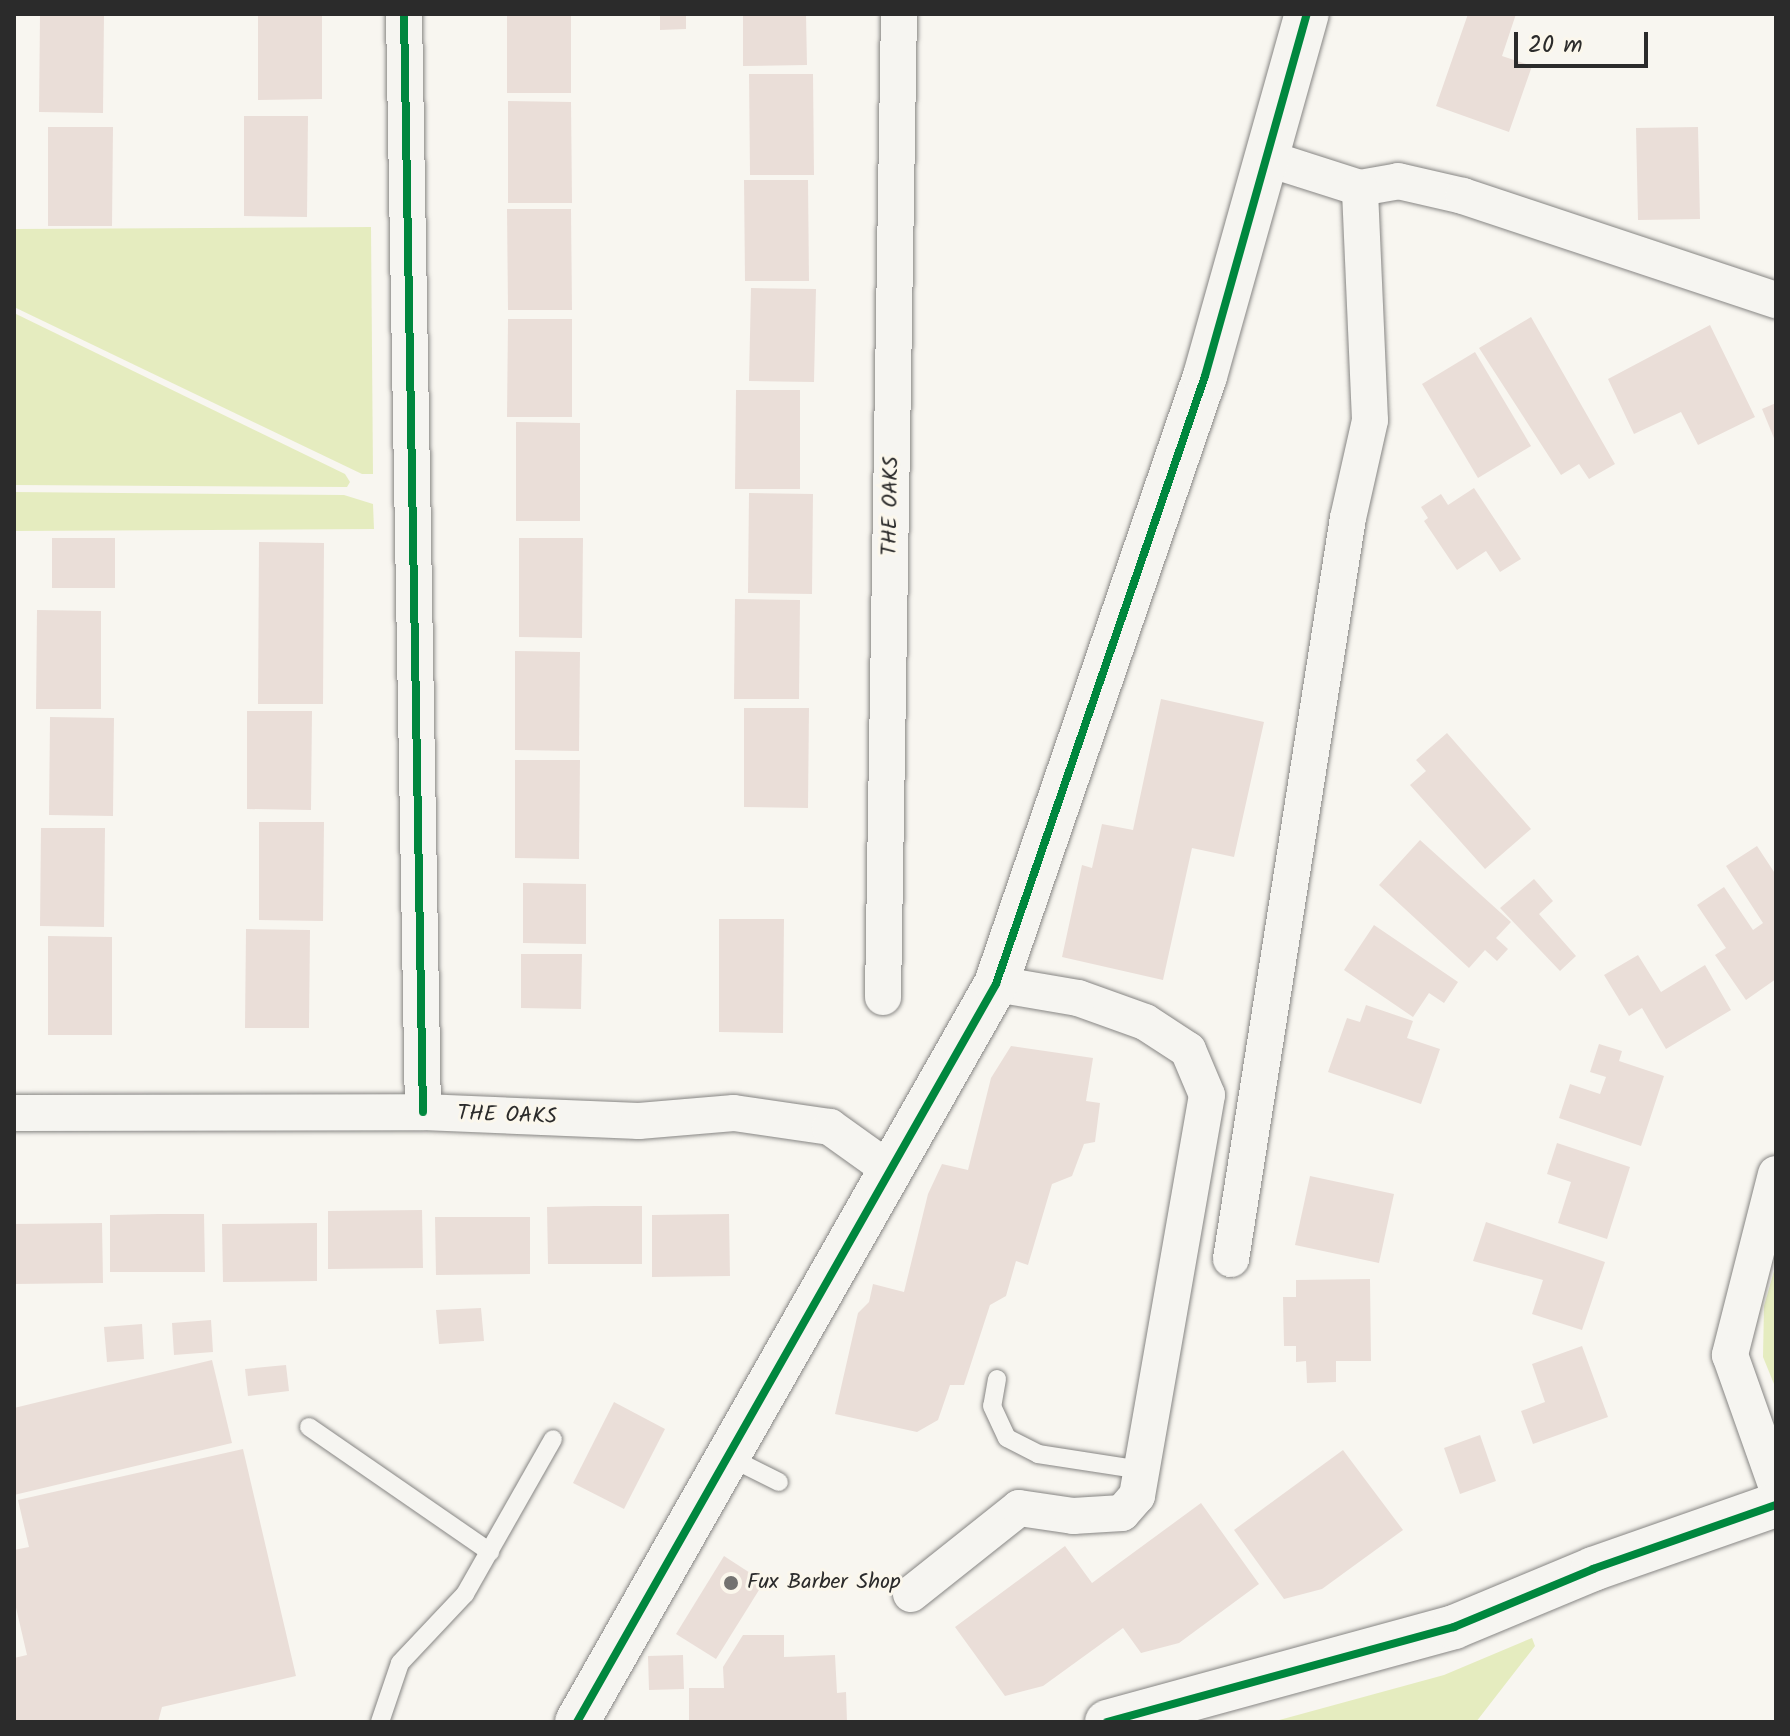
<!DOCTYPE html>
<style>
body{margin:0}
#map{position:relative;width:1790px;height:1736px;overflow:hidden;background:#f8f6f0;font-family:Kalam,sans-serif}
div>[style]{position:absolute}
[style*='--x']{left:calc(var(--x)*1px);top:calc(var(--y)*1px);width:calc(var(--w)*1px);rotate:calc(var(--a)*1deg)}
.green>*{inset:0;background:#e5ecbf}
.building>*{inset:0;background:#eaded8}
.roads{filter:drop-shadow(0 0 2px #878684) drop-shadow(0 0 2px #878684)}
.lane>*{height:18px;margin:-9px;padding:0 9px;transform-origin:9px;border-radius:9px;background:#f6f5f1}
.street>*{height:36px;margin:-18px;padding:0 18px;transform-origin:18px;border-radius:18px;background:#f6f5f1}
.secondary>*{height:44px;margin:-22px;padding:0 22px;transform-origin:22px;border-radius:22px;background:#f6f5f1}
.cycleway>*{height:8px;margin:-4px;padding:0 4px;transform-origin:4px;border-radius:4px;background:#00873e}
.dots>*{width:22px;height:22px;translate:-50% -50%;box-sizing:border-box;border:4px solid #fbf7ec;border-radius:50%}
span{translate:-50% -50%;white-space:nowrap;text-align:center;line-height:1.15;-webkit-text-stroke:6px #fbf7ec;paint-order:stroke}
.street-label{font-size:22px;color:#2b2b2b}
.poi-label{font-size:22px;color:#2b2b2b}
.left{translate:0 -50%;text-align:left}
.frame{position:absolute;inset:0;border:16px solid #2b2b2b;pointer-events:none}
.scale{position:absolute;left:1514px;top:32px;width:134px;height:36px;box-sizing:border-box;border:4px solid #2b2b2b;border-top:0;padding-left:10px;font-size:24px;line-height:28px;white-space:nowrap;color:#2b2b2b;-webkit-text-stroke:6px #fbf7ec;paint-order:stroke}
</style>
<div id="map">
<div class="green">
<i style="clip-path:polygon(371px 227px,373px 474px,362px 474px,14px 307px,14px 229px)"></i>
<i style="clip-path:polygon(14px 313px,345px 474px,350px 482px,347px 487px,14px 485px)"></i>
<i style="clip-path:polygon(14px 492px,344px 495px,373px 504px,374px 529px,14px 531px)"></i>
<i style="clip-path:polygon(1776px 1264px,1776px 1389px,1763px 1357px,1764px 1306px)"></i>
<i style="clip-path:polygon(1532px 1638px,1535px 1646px,1476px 1722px,1272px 1722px,1444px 1675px)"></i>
</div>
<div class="building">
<i style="clip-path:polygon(40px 14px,104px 15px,103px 113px,39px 112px)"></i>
<i style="clip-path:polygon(258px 14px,322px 14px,322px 99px,258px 100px)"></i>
<i style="clip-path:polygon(507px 14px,571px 14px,571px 93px,507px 93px)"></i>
<i style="clip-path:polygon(660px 14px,686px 14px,686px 29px,660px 30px)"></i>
<i style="clip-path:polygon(743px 14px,806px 14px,807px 65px,743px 66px)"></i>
<i style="clip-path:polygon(1468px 14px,1516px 14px,1502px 56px,1532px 66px,1509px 132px,1436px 106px)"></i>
<i style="clip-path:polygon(749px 74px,813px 74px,814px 175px,750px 175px)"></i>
<i style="clip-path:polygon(508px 101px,571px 102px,572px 203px,508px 203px)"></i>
<i style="clip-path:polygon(244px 116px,308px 116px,307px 217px,244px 216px)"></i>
<i style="clip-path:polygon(48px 127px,113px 127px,112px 226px,48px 226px)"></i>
<i style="clip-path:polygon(1698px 127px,1700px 219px,1638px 220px,1636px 128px)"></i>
<i style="clip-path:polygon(744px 180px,808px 180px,809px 281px,745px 281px)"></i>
<i style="clip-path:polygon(507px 209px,571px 209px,572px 310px,508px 310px)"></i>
<i style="clip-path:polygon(751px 288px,816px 289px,814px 382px,749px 381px)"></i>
<i style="clip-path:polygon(1531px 317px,1615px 464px,1589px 479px,1579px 464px,1561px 475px,1479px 348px)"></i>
<i style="clip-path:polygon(508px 319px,572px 319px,572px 417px,507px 417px)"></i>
<i style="clip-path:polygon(1710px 325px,1755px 417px,1698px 445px,1681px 412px,1634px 434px,1608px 379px)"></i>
<i style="clip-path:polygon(1475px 352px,1531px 446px,1478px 478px,1422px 384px)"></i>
<i style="clip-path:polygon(736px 390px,800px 390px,800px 489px,735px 489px)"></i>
<i style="clip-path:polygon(1776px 403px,1776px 443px,1762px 409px)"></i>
<i style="clip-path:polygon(516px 422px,580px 423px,580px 521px,516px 521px)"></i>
<i style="clip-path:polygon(1474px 488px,1521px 559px,1500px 572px,1486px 551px,1457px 570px,1424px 521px,1428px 518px,1421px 507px,1441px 494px,1448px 505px)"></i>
<i style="clip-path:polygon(749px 493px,813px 494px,812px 594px,748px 593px)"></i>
<i style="clip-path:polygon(52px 538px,115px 538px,115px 588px,52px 588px)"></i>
<i style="clip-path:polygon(519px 538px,583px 538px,582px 638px,519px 637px)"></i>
<i style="clip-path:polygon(259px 542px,324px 543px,323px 704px,258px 704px)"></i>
<i style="clip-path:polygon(735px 599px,800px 600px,799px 699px,734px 699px)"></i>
<i style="clip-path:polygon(37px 610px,101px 611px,101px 709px,36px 709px)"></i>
<i style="clip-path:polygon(515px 651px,580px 652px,579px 751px,515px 750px)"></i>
<i style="clip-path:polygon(1161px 699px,1264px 722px,1234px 857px,1192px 848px,1163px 980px,1062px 957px,1082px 865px,1092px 868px,1102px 824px,1133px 830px)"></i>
<i style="clip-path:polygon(744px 708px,809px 708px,808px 808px,744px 807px)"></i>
<i style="clip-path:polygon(247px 711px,312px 711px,311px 810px,247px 809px)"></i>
<i style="clip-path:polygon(50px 717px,114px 718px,113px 816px,49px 815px)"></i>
<i style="clip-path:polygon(1447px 733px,1531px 829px,1485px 869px,1410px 785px,1426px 771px,1416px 760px)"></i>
<i style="clip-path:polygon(515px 760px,580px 760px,579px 859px,515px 858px)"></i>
<i style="clip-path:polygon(259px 822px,324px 822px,323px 921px,259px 920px)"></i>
<i style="clip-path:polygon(41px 828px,105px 828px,104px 927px,40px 926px)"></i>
<i style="clip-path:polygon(1420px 840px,1511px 922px,1496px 938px,1508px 949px,1497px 961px,1485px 950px,1469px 968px,1379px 885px)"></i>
<i style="clip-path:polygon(1757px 846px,1776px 875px,1776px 979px,1746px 1000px,1715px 955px,1726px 948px,1697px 905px,1724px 887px,1753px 930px,1763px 923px,1726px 866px)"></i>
<i style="clip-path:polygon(1534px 879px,1553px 901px,1539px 914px,1576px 956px,1560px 971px,1500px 908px)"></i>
<i style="clip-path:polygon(523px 883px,586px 884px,586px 944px,523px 943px)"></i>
<i style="clip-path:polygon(719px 919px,784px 919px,783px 1033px,719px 1032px)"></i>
<i style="clip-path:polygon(1374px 925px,1458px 982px,1444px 1003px,1429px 993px,1413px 1017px,1344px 970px)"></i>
<i style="clip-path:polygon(246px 929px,310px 930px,309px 1028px,245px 1028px)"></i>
<i style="clip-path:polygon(48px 936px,112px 937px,112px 1035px,48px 1035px)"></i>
<i style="clip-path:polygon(521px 954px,582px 954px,581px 1009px,521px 1008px)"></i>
<i style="clip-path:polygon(1638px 955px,1661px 992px,1705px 965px,1731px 1010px,1666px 1049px,1642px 1008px,1629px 1016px,1604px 975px)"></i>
<i style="clip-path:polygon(1366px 1005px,1413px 1021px,1407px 1038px,1440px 1049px,1421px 1104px,1328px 1072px,1347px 1018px,1360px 1022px)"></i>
<i style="clip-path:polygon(1599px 1044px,1622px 1051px,1619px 1061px,1664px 1076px,1641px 1146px,1559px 1118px,1570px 1084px,1600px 1094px,1606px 1077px,1590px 1072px)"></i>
<i style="clip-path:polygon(1011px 1046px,1093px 1058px,1086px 1101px,1100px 1103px,1095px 1142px,1084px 1144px,1072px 1176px,1052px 1184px,1028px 1265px,1016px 1261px,1006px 1296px,990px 1305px,964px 1385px,950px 1385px,938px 1420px,917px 1432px,835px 1414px,858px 1313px,869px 1302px,873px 1284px,904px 1292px,928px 1194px,942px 1164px,968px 1170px,991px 1078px)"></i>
<i style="clip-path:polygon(1557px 1143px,1630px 1167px,1607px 1239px,1558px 1223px,1571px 1182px,1547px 1174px)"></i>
<i style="clip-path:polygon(1310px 1176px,1394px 1194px,1379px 1263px,1295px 1245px)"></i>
<i style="clip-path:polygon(594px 1206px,642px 1206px,642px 1264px,548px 1264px,547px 1207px)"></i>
<i style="clip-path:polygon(422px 1210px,423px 1268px,328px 1269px,328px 1211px)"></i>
<i style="clip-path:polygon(158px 1214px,204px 1214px,205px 1272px,110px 1272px,110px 1215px)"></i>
<i style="clip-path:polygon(729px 1214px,730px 1276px,652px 1277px,652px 1215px)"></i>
<i style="clip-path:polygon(435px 1217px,530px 1217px,530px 1274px,436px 1275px)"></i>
<i style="clip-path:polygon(1486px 1222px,1605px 1262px,1582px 1330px,1532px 1314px,1543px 1280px,1473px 1261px)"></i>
<i style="clip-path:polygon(102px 1223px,103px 1283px,14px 1284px,14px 1224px)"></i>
<i style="clip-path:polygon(317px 1223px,317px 1281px,223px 1282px,222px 1224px)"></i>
<i style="clip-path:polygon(1370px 1279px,1371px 1361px,1336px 1361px,1336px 1382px,1307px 1383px,1306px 1361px,1296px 1362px,1296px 1346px,1284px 1346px,1283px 1297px,1296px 1297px,1296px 1280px)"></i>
<i style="clip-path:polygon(481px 1308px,484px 1341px,439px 1344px,436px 1310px)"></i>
<i style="clip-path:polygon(211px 1320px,213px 1352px,174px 1355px,172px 1323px)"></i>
<i style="clip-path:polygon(142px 1324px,144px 1359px,107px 1362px,104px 1327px)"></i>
<i style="clip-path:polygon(1582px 1346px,1608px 1417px,1533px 1444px,1521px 1411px,1545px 1402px,1532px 1364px)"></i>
<i style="clip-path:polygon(212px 1360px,232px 1443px,14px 1495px,14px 1408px)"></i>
<i style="clip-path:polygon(286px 1365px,289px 1391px,248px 1396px,245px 1369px)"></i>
<i style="clip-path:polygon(614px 1402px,665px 1429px,624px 1509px,573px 1483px)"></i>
<i style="clip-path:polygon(1480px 1435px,1496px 1481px,1460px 1494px,1444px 1448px)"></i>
<i style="clip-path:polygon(243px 1449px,296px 1676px,162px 1707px,158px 1722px,14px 1722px,14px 1658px,27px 1655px,14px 1599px,14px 1550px,29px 1547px,18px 1500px)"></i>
<i style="clip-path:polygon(1343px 1450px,1403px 1530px,1322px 1589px,1284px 1599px,1234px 1530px)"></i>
<i style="clip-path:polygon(1201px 1503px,1259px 1584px,1179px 1643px,1141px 1653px,1123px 1628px,1043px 1686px,1005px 1696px,955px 1627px,1065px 1546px,1092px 1583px)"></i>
<i style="clip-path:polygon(724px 1556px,764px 1582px,716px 1659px,676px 1634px)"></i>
<i style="clip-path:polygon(743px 1635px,784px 1635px,784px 1657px,835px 1655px,837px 1693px,846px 1692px,847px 1722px,689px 1722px,689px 1688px,724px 1688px,723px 1667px)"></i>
<i style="clip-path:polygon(683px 1655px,684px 1689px,649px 1690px,648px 1656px)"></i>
</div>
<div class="roads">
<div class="lane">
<i style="--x:997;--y:1379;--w:27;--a:100"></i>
<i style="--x:992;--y:1406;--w:35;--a:65"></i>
<i style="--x:1007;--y:1438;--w:35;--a:27"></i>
<i style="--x:1038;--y:1454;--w:104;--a:8.8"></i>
<i style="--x:309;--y:1427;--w:220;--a:34.6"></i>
<i style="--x:727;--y:1456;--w:58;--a:26.6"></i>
<i style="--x:380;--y:1722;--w:62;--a:-71.3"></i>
<i style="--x:400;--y:1663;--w:95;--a:-46.7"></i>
<i style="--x:465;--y:1594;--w:178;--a:-60.4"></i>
</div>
<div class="street">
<i style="--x:404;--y:14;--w:1098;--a:89.01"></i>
<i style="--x:1266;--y:158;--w:99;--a:17.7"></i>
<i style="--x:1360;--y:188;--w:39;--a:-10"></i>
<i style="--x:1398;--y:181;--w:67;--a:13"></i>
<i style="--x:1463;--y:196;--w:330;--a:18.4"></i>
<i style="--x:883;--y:997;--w:983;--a:-89.07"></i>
<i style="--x:14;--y:1113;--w:409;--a:-0.1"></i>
<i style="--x:423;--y:1112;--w:216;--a:2.4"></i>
<i style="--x:639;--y:1121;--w:95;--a:-4.8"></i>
<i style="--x:734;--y:1113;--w:97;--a:8.3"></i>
<i style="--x:830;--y:1127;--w:74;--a:35.6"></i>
<i style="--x:1776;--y:1174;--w:187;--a:104.3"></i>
<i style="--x:1730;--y:1355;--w:138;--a:70.5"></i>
<i style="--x:1231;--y:1259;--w:750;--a:-81.03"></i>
<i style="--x:1348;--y:518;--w:100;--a:-77.3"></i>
<i style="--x:1370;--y:420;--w:232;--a:-92.5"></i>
<i style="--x:911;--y:1594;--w:138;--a:-38.5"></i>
<i style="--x:1019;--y:1508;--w:55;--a:8.4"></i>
<i style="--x:1073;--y:1516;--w:49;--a:-3.5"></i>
<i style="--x:1122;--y:1513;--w:23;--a:-49"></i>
<i style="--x:1137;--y:1496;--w:407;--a:-80.1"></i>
<i style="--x:1207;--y:1095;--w:49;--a:-112.9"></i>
<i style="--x:1188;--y:1050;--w:51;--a:-146.9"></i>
<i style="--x:1145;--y:1022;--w:71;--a:-160.3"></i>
<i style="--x:1078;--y:998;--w:83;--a:-170.3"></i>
</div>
<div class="secondary">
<i style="--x:577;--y:1722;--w:849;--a:-60.41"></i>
<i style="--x:996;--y:984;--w:643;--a:-71.03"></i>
<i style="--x:1205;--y:376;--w:376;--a:-74.3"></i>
<i style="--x:1107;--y:1722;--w:360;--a:-15.3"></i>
<i style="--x:1454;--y:1627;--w:151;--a:-22.6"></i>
<i style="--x:1593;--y:1569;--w:194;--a:-19.3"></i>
</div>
</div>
<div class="cycleway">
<i style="--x:404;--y:14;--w:1098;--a:89.01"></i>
<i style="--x:577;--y:1722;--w:849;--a:-60.41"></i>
<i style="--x:996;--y:984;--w:643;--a:-71.03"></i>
<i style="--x:1205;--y:376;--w:376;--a:-74.3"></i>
<i style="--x:1107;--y:1722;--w:360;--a:-15.3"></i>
<i style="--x:1454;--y:1627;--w:151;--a:-22.6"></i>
<i style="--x:1593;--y:1569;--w:194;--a:-19.3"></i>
</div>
<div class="dots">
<i style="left:731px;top:1583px;background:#737270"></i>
</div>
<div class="street-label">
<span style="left:891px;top:506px;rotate:-89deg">THE OAKS</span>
<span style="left:507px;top:1116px;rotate:2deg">THE OAKS</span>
</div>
<div class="poi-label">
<span class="left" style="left:747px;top:1583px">Fux Barber Shop</span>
</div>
<div class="frame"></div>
<div class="scale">20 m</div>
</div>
